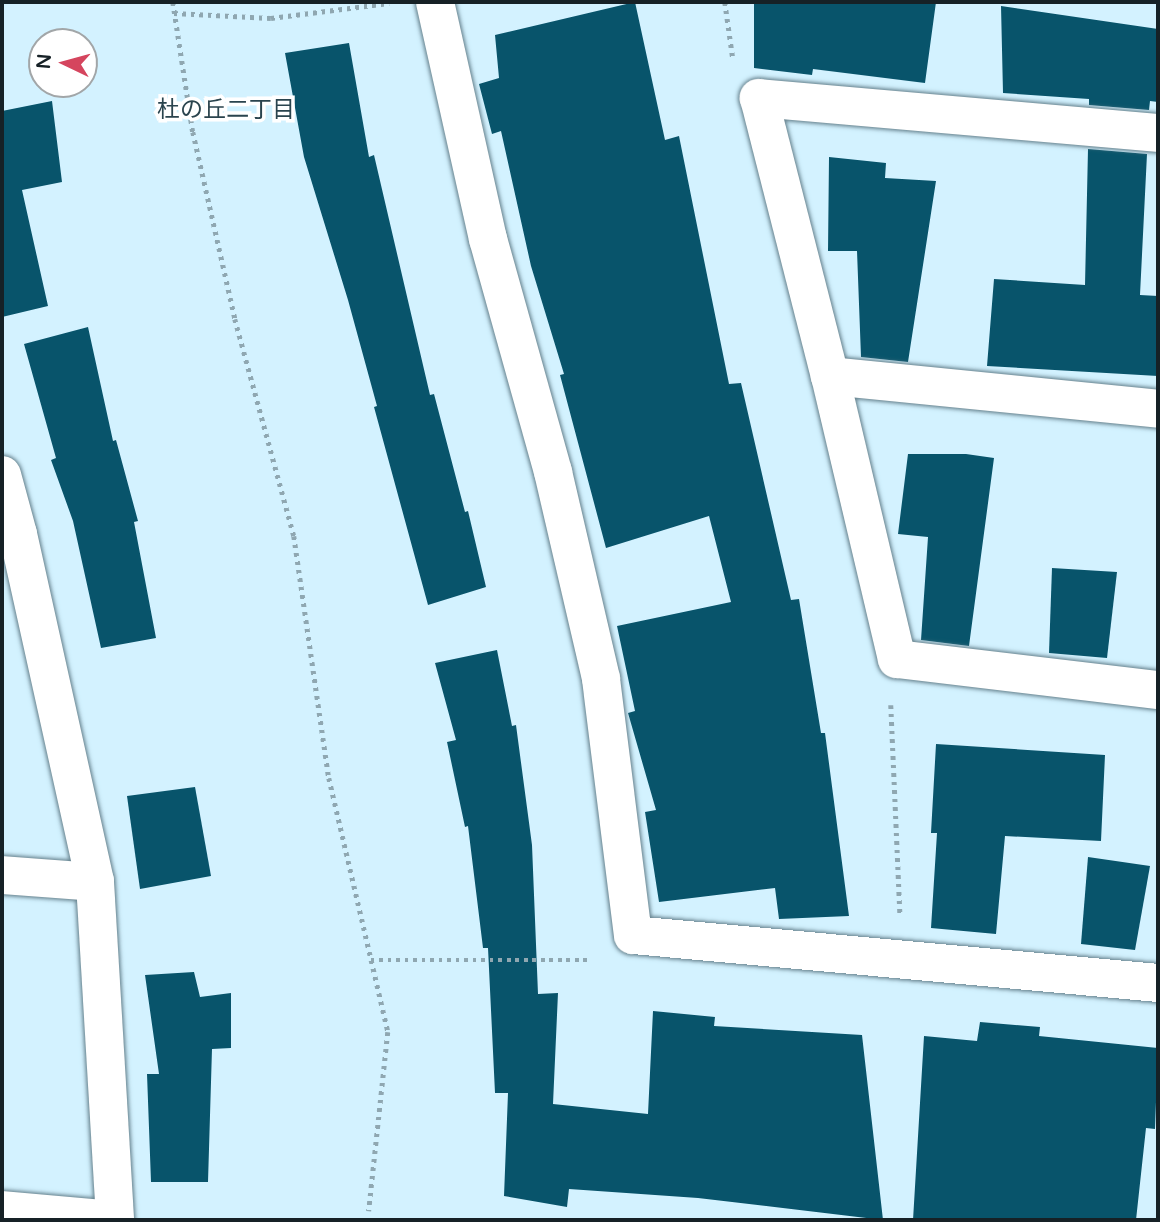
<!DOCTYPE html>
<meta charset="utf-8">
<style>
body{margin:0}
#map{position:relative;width:1160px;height:1222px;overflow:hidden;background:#d3f2ff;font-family:"Varela Round","Noto Sans JP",sans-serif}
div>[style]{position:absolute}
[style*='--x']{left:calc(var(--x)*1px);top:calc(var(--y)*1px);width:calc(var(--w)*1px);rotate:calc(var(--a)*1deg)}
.building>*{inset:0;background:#08546b}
.path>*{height:4.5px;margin-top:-2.25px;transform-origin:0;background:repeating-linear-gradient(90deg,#8fa7b1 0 3.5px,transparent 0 8.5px)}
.roads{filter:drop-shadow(0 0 2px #65818d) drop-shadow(0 0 2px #65818d)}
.street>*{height:38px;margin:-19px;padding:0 19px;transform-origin:19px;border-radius:19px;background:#fff}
.secondary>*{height:38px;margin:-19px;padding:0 19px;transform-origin:19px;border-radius:19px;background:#fff}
span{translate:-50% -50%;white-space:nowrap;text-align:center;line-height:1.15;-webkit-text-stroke:7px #fff;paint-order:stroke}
.neighbourhood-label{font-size:23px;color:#2a444e}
.frame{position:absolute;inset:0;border:4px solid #162126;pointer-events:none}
.north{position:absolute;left:28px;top:28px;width:70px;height:70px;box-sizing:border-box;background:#fff;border:2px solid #a2a6a8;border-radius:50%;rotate:275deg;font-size:19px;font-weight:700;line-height:28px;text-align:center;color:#162126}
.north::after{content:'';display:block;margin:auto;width:24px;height:32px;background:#d5455e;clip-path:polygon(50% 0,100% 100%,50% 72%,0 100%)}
</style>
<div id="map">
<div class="building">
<i style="clip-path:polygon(635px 2px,665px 140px,679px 136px,729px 384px,741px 383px,791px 600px,799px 599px,821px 733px,825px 733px,849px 916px,779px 919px,775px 888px,659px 902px,645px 812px,656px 810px,628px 713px,635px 711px,617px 626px,731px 602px,709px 516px,606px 548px,560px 375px,564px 374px,531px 266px,501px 131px,492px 134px,479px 84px,499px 78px,495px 35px)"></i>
<i style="clip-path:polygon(754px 2px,936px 2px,925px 83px,813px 69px,812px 75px,754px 68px)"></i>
<i style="clip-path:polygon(1001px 6px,1158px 29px,1158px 102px,1150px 101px,1149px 110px,1089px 105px,1089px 99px,1003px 93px)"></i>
<i style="clip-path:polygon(349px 43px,369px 157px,374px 155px,430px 395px,434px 394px,465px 512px,468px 511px,486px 587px,428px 605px,374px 407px,377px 406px,348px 300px,304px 157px,285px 53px)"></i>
<i style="clip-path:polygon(52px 101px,62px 182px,22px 190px,48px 306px,2px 317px,2px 111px)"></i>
<i style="clip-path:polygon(1088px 149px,1147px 154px,1140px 295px,1158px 296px,1158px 376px,987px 366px,994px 279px,1085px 285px)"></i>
<i style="clip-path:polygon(829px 157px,886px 163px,885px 178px,936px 181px,908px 362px,861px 357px,857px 251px,828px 251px)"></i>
<i style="clip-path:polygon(88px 327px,113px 441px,116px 440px,138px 521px,134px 522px,156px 638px,101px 648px,73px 521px,51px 460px,56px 458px,24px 344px)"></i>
<i style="clip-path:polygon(908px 454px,966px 454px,994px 458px,969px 646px,921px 640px,928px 537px,898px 534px)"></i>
<i style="clip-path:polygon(1052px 568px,1117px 572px,1107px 658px,1049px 653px)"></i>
<i style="clip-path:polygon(497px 650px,512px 726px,516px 725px,532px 845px,538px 994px,558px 993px,553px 1104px,648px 1114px,653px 1011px,715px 1017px,714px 1026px,862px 1035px,883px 1220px,698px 1198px,569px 1189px,567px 1207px,504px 1196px,508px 1093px,495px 1093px,488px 948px,483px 948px,468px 826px,465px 827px,447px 742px,456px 740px,435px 663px)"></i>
<i style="clip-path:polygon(936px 744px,1105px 755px,1101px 841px,1005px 836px,996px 934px,931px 928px,937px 833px,931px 833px)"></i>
<i style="clip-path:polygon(195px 787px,211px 876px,140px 889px,127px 796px)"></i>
<i style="clip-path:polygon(1088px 857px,1150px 866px,1135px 950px,1081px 944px)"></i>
<i style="clip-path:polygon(194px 972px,200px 997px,231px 993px,231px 1048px,212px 1049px,208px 1182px,151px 1182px,147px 1074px,159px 1074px,145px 975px)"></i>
<i style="clip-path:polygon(980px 1022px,1040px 1027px,1039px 1036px,1158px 1048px,1155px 1129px,1146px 1128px,1136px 1220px,913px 1220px,924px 1036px,977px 1041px)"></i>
</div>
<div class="path">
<i style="--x:173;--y:2;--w:132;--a:81.3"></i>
<i style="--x:193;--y:132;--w:192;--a:77.3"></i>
<i style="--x:235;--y:319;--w:225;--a:74.8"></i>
<i style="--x:294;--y:536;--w:245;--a:81.8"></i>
<i style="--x:329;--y:778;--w:261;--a:76.9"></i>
<i style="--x:388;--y:1032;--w:180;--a:96.1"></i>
<i style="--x:725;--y:2;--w:58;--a:82"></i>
<i style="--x:174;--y:13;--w:97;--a:3"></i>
<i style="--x:271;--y:18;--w:119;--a:-7.2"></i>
<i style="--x:891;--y:705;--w:208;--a:87.5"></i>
<i style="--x:371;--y:960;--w:221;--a:0"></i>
</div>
<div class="roads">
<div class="street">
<i style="--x:435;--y:2;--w:243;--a:77.4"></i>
<i style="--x:488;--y:239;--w:242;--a:74.4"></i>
<i style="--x:553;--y:472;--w:212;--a:76.9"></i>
<i style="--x:601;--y:679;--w:258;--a:82.9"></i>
<i style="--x:633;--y:935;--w:527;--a:5.22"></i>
<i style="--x:1158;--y:133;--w:401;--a:-175"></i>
<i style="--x:759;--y:98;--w:287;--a:75.7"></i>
<i style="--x:830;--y:376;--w:291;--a:76.7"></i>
<i style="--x:897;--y:659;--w:263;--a:6.8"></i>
<i style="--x:830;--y:376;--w:330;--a:5.7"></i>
<i style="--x:2;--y:475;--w:61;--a:74.8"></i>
<i style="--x:18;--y:534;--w:356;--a:77.5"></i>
<i style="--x:95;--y:882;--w:339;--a:86.6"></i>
<i style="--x:2;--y:875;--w:93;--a:4.3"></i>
</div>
<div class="secondary">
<i style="--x:2;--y:1210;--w:113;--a:5.1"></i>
</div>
</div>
<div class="neighbourhood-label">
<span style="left:226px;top:110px">杜の丘二丁目</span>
</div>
<div class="frame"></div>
<div class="north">N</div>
</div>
